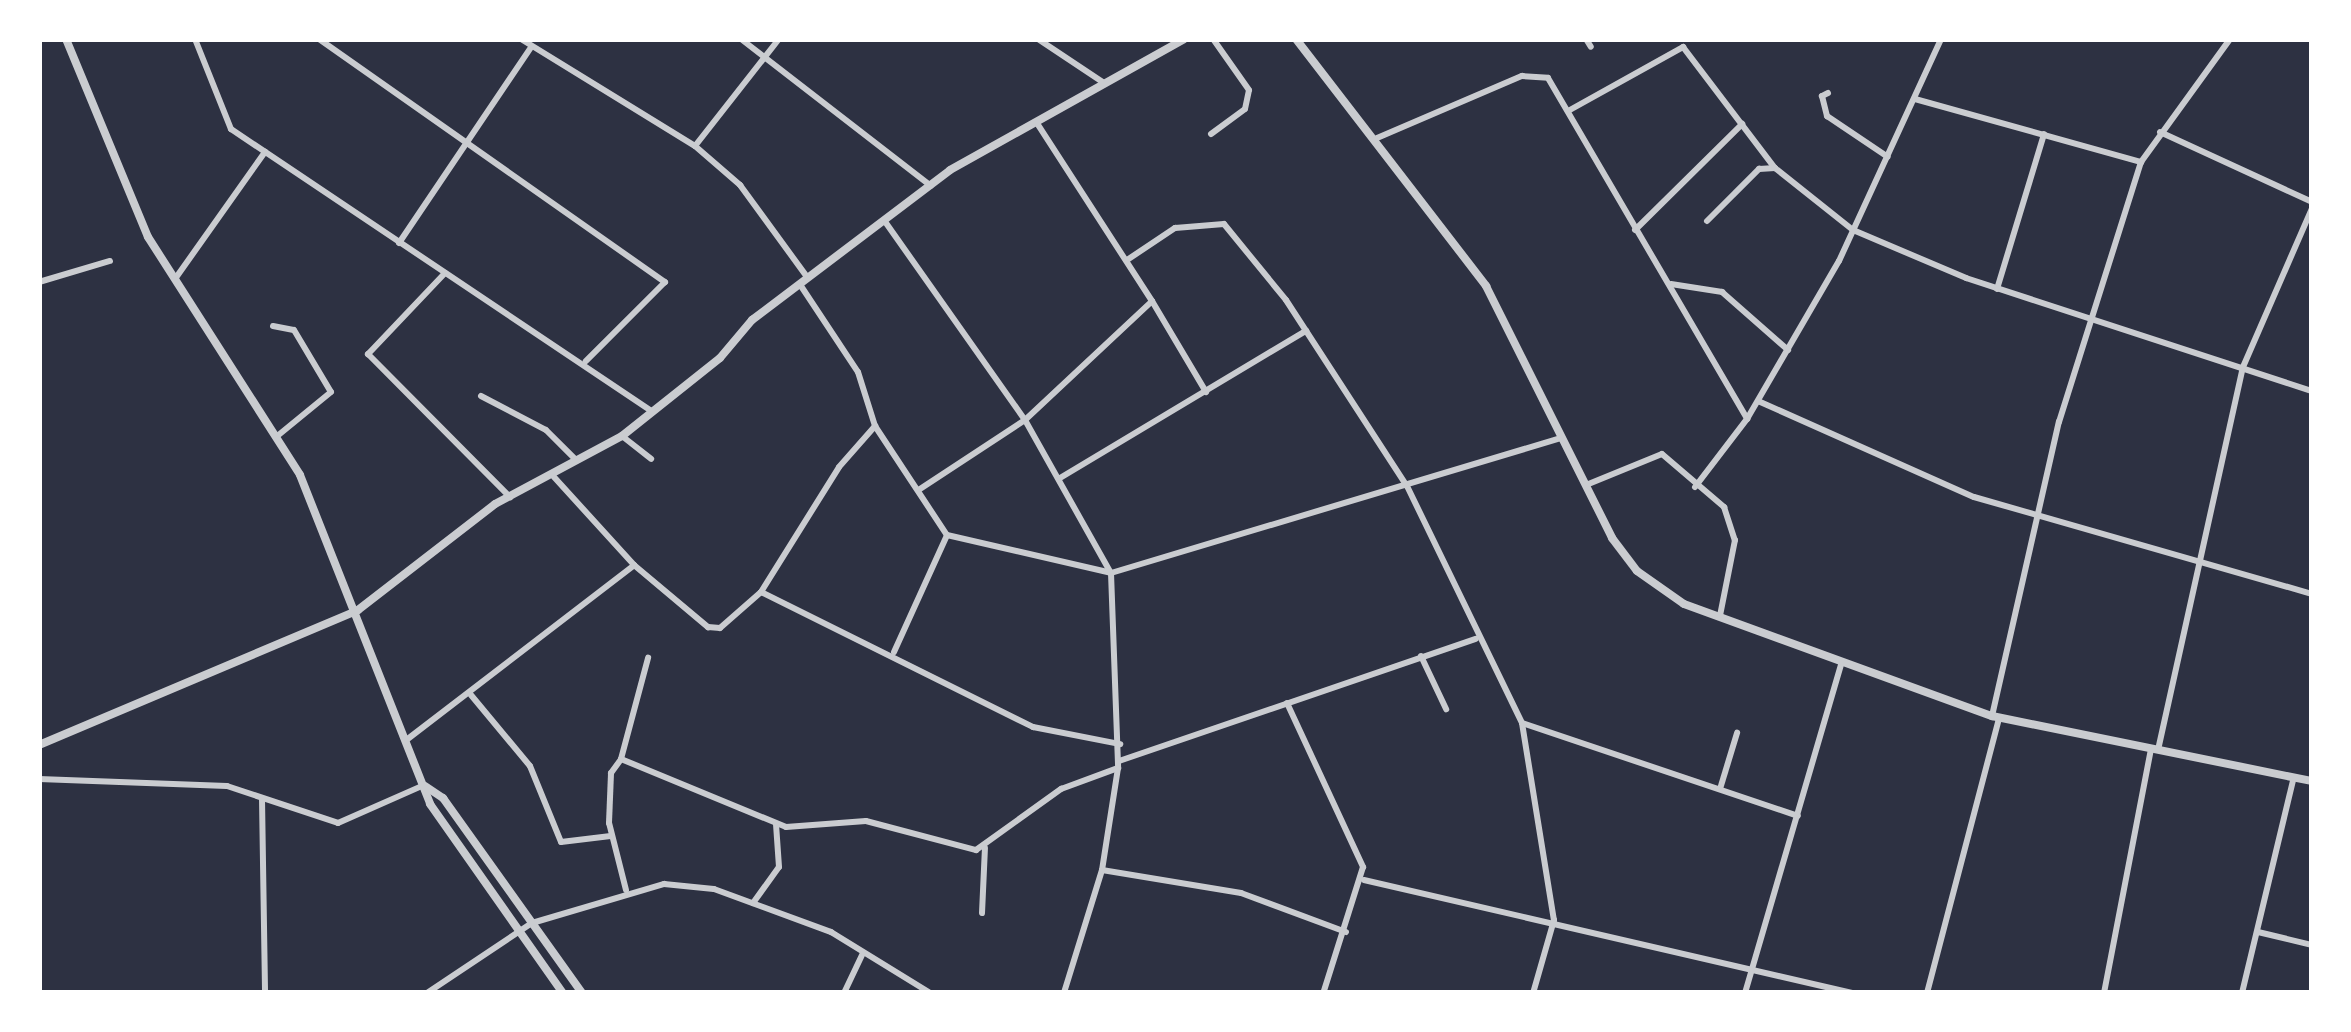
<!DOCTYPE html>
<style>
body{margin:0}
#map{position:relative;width:2351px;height:1032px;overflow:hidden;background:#2d3142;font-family:"Varela Round",sans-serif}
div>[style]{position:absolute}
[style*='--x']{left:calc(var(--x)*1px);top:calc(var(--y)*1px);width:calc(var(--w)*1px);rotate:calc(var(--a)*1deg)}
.minor>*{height:6px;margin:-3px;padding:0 3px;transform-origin:3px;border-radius:3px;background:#caccd0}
.tertiary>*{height:8px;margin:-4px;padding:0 4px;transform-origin:4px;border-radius:4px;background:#caccd0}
span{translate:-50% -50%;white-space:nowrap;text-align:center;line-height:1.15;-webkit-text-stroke:9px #fff;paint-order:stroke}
.frame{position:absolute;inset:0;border:42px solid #fff;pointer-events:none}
</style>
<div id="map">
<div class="minor">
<i style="--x:195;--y:39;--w:97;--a:68.2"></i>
<i style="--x:231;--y:129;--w:508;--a:33.85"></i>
<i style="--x:319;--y:39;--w:423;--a:35.1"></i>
<i style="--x:665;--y:282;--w:112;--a:135"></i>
<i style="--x:521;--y:39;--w:204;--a:31.6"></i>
<i style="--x:695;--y:146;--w:60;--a:40.9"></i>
<i style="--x:740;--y:185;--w:114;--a:53.9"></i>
<i style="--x:741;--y:39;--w:240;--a:37.7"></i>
<i style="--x:1038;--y:39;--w:79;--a:33.7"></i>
<i style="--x:1586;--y:39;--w:9;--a:58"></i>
<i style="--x:1828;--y:93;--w:7;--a:153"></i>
<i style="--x:1822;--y:96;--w:21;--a:76"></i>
<i style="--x:1827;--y:116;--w:73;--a:33.9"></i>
<i style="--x:1915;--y:99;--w:235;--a:15.6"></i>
<i style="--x:1568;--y:111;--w:132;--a:-29.1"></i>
<i style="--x:1683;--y:47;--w:152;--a:52.8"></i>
<i style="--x:2160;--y:132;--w:167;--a:24.7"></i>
<i style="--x:1211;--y:134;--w:42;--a:-36.3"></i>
<i style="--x:1245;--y:109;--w:19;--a:-78"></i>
<i style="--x:1249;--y:90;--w:62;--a:-125.2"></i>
<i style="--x:1377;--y:138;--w:158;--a:-23.2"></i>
<i style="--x:1522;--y:76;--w:26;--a:4"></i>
<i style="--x:1548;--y:78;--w:395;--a:59.7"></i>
<i style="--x:695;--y:146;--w:136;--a:-51.9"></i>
<i style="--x:1707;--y:221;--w:74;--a:-45"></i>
<i style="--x:1759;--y:169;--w:16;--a:-4"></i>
<i style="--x:1775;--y:168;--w:100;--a:38.5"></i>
<i style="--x:1853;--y:230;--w:123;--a:23"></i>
<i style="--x:1966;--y:278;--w:364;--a:18.1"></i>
<i style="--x:886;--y:223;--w:241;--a:54.8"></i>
<i style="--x:1025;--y:420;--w:176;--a:60.7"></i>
<i style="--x:1111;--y:573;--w:195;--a:87.9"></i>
<i style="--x:1118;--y:768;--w:103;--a:98.9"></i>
<i style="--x:1102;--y:870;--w:129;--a:107.2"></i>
<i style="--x:1635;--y:230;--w:151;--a:-44.7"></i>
<i style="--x:399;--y:243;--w:236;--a:-56"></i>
<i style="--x:1127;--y:260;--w:58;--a:-33.7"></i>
<i style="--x:1175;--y:228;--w:49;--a:-4.7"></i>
<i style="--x:1224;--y:224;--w:98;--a:50.8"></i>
<i style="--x:1286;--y:300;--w:222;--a:57"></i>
<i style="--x:1407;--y:486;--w:263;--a:64.1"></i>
<i style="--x:1522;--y:723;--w:291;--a:18.6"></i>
<i style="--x:445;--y:273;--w:112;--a:133.5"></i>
<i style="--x:368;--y:354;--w:202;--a:45.2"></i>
<i style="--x:175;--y:279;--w:156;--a:-54.7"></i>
<i style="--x:39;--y:282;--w:74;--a:-16.5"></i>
<i style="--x:1671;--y:284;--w:52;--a:8.9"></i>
<i style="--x:1722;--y:292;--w:88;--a:41.3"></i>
<i style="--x:801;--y:286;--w:103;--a:56.5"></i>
<i style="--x:858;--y:372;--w:57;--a:72.5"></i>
<i style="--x:875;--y:426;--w:131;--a:56.6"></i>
<i style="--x:947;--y:535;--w:168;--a:13"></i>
<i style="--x:1111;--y:573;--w:471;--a:-16.7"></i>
<i style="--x:1997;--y:289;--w:162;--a:-73.1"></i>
<i style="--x:1152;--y:301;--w:106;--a:59.3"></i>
<i style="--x:273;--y:326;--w:21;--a:11"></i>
<i style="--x:294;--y:330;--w:72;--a:59.2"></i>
<i style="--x:331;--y:392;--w:71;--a:140.7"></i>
<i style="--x:481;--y:396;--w:73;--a:27.6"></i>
<i style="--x:546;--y:430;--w:42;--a:45"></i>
<i style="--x:1758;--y:401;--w:236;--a:24"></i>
<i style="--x:1974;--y:497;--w:352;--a:16"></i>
<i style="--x:622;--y:436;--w:37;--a:38"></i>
<i style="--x:554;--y:477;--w:119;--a:47.7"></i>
<i style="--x:634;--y:565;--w:97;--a:40"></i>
<i style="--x:708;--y:627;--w:12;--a:5"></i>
<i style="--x:720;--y:628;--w:55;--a:-41.3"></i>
<i style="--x:761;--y:592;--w:147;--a:-58"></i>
<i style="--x:839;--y:467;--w:55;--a:-48.7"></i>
<i style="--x:1060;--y:478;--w:287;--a:-30.9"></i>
<i style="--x:1586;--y:485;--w:82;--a:-22.2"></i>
<i style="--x:1662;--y:454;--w:82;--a:40.5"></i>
<i style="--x:1724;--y:507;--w:35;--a:72"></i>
<i style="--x:1735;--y:540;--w:77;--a:101.2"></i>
<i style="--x:1695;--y:487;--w:86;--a:-52.6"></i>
<i style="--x:1747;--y:419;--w:183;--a:-59.8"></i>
<i style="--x:1839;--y:261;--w:244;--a:-65.3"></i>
<i style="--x:920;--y:489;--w:126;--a:-33.3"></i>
<i style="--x:1025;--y:420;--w:174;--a:-43.1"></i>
<i style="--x:1152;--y:301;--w:213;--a:-122.9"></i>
<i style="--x:761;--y:592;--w:304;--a:26.4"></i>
<i style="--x:1033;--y:727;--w:89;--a:11.1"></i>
<i style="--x:894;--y:652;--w:128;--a:-65.6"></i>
<i style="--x:1421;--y:656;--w:59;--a:64.7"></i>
<i style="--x:471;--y:695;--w:92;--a:50.3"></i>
<i style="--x:530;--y:766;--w:82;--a:67.8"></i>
<i style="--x:561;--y:842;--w:50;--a:-6.8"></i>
<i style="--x:1287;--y:703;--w:181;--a:65.1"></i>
<i style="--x:1363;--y:867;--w:130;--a:107.5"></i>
<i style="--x:1992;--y:716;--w:302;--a:-77.2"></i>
<i style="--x:2059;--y:422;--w:273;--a:-72.5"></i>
<i style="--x:2141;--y:162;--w:152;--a:-54.1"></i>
<i style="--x:1522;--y:723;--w:200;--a:80.8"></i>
<i style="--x:1554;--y:920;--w:76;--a:106"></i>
<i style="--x:405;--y:741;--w:289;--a:-37.5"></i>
<i style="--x:2158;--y:750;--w:392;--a:-77.5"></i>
<i style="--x:2243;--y:367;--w:173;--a:-66.5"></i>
<i style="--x:621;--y:759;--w:105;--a:-75"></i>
<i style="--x:1119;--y:761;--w:377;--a:-18.9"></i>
<i style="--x:39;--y:779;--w:188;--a:2.1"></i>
<i style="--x:227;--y:786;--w:117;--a:18.4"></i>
<i style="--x:338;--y:823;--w:92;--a:-23.8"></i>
<i style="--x:1720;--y:789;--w:59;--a:-73.1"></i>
<i style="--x:262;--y:799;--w:194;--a:89.1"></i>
<i style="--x:1102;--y:870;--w:141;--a:9.4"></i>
<i style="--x:1241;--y:893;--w:112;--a:20.4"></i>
<i style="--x:1364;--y:880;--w:501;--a:13.04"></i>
<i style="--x:626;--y:890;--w:69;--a:-104.2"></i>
<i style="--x:609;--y:823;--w:50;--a:-87.7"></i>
<i style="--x:611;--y:773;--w:17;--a:-54"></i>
<i style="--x:621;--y:759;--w:178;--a:22.4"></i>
<i style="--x:786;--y:827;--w:80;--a:-4.3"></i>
<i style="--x:866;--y:821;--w:114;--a:14.8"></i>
<i style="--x:976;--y:850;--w:105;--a:-35.7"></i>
<i style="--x:1061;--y:789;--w:61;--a:-20.2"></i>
<i style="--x:753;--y:903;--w:44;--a:-54.2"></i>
<i style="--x:779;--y:867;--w:43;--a:-94"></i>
<i style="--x:982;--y:913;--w:65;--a:-87.4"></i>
<i style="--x:2258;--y:932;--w:56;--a:13.5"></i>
<i style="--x:427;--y:993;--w:126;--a:-33.7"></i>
<i style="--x:532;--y:923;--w:138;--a:-16.5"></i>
<i style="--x:664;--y:884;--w:50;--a:5.7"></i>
<i style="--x:714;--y:889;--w:125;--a:20.2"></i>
<i style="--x:831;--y:932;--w:116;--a:31.6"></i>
<i style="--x:844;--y:993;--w:44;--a:-64.6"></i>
<i style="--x:1745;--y:993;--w:345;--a:-73.7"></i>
<i style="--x:1927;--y:993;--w:284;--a:-75.3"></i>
<i style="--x:2104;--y:993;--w:248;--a:-79.1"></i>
<i style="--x:2242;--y:993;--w:222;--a:-76.5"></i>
</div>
<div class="tertiary">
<i style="--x:66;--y:39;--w:214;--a:67.5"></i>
<i style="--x:148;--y:237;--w:282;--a:57.4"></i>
<i style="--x:300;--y:475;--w:354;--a:68.4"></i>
<i style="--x:430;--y:804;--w:231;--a:54.9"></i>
<i style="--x:1296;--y:39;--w:312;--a:52.4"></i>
<i style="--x:1486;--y:286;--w:282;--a:63.4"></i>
<i style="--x:1612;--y:538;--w:41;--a:52.9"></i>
<i style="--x:1637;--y:571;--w:57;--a:35.1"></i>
<i style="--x:1684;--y:604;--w:328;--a:20"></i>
<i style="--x:1992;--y:716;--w:327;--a:11.5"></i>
<i style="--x:39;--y:745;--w:346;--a:-22.9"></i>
<i style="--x:358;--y:610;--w:173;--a:-37.7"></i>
<i style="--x:495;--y:504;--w:144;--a:-28.2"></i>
<i style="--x:622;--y:436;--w:125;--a:-38.5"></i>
<i style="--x:720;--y:358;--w:50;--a:-49.9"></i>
<i style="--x:752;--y:320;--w:248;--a:-37.1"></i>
<i style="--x:950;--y:170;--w:268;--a:-29.2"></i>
<i style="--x:425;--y:786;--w:22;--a:34"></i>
<i style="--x:443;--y:798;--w:239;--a:54.5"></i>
</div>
<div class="frame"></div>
</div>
